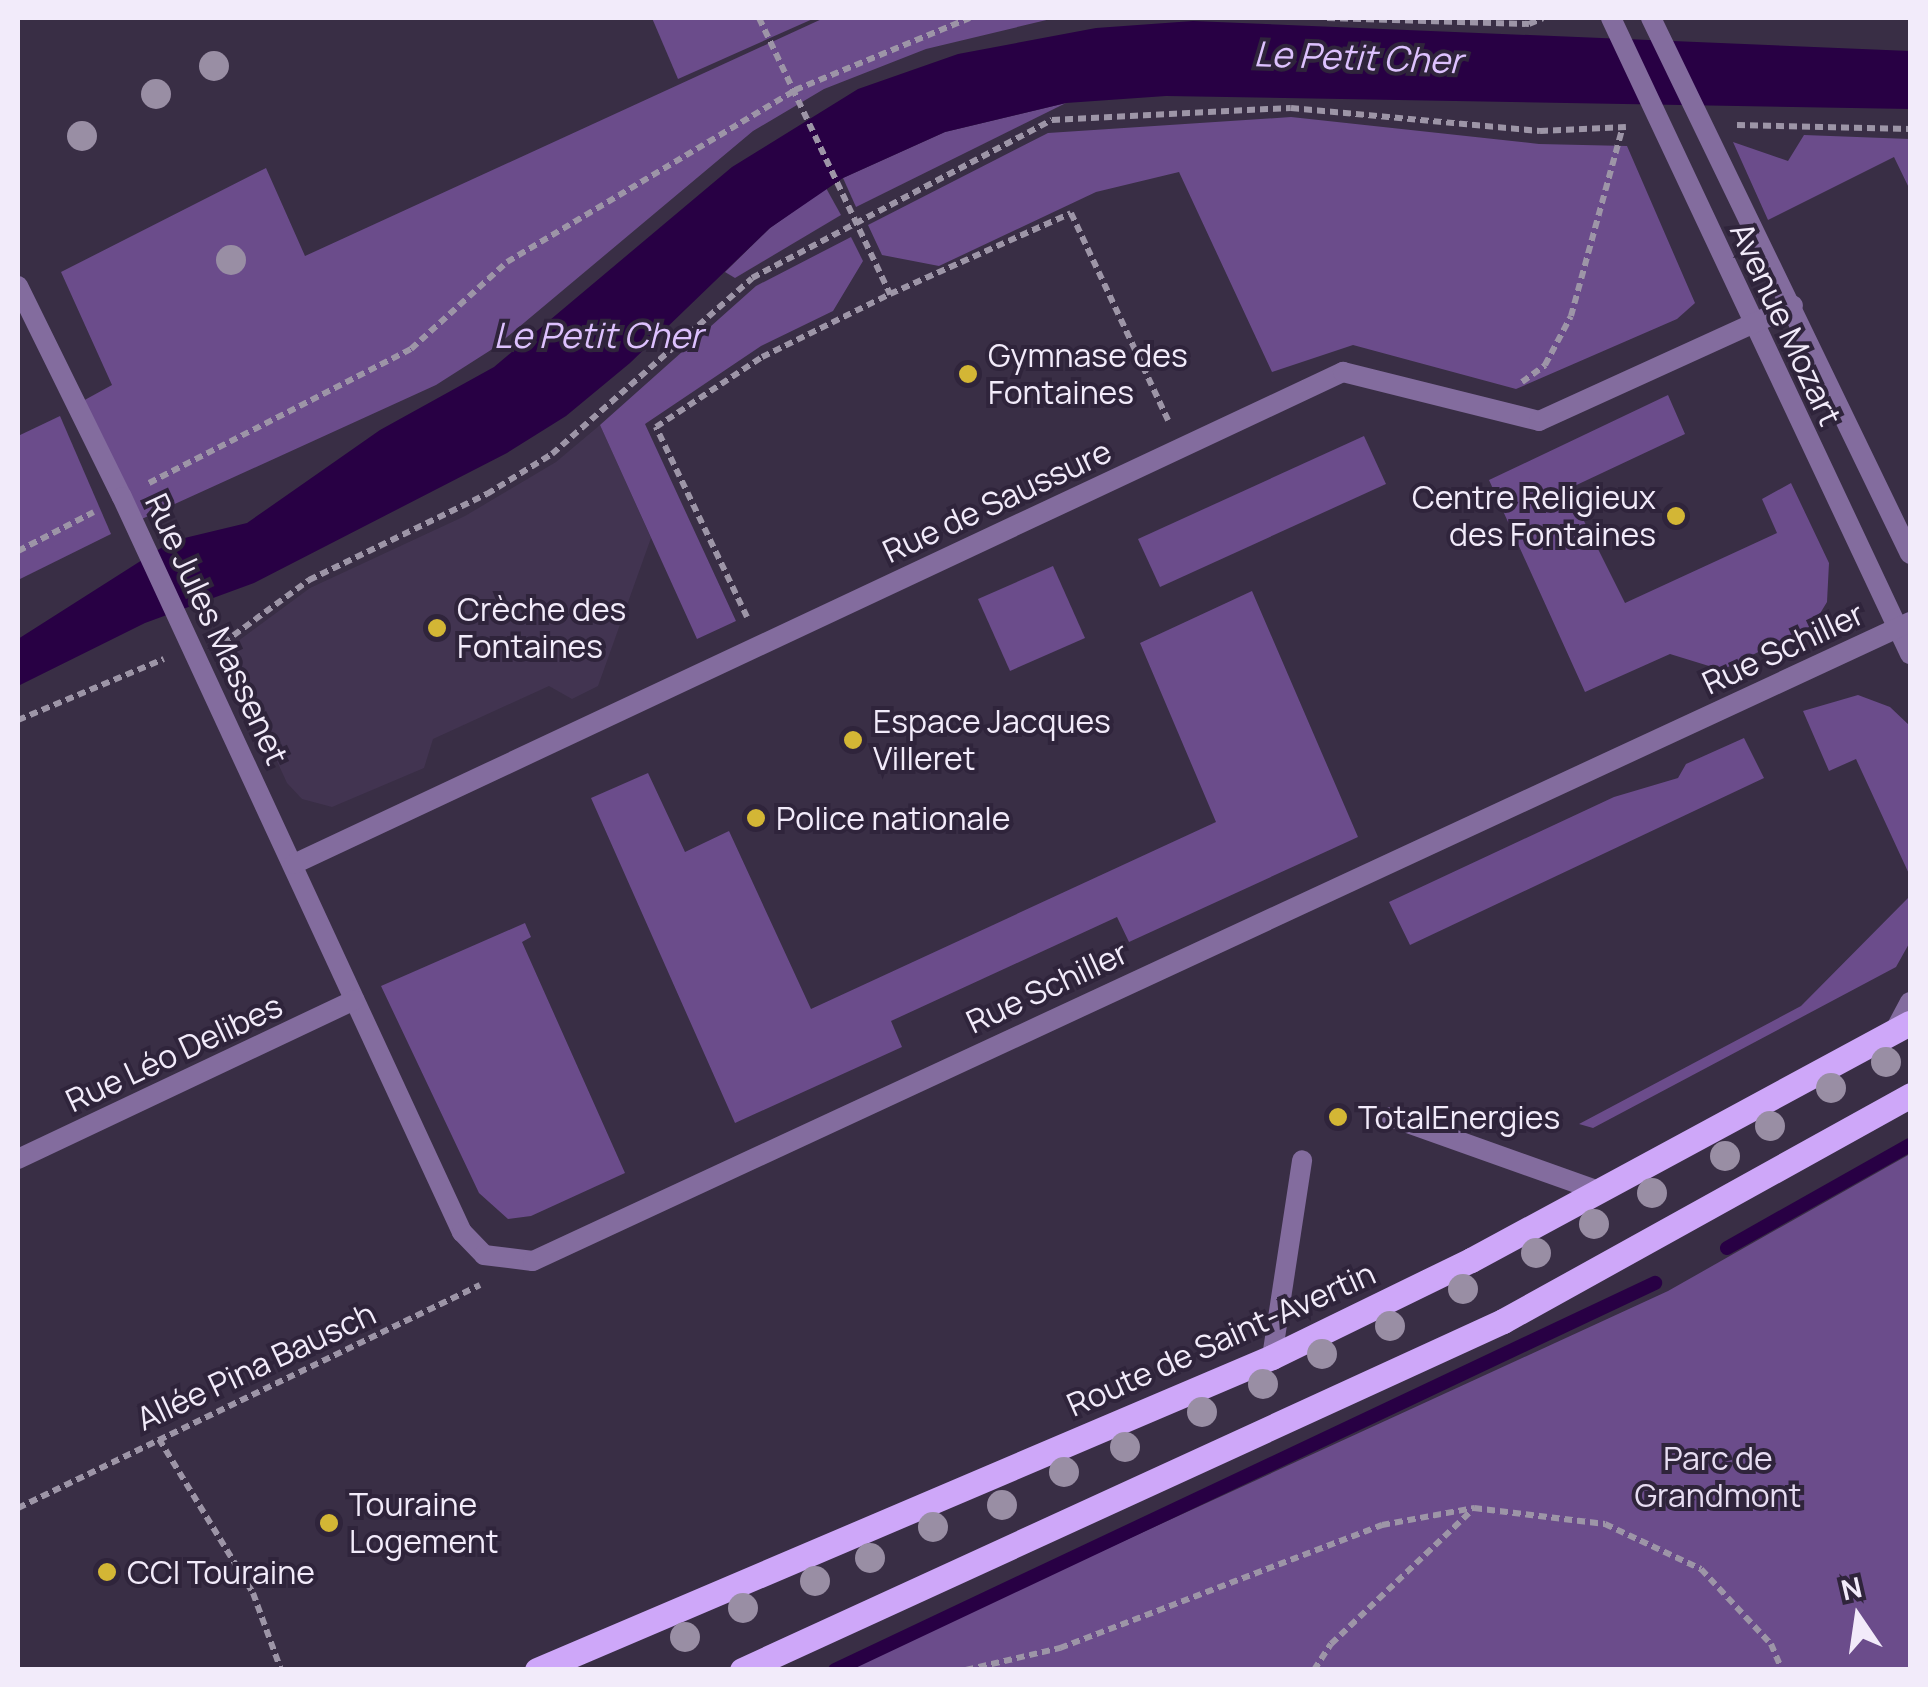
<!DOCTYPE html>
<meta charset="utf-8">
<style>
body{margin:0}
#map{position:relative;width:1928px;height:1687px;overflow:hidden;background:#392e45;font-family:Manrope,sans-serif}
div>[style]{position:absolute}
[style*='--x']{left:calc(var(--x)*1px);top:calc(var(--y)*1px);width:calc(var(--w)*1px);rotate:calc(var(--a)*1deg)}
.built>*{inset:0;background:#423451}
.green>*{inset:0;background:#6b4c8b}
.water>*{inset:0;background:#280044}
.stream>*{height:14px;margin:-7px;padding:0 7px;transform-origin:7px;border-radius:7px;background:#280044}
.path>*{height:6px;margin-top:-3px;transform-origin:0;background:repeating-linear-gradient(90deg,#9d95a7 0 8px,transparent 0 13px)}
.service>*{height:20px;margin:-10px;padding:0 10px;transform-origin:10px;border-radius:10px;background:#836c9e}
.minor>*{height:20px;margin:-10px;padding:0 10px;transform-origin:10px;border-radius:10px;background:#836c9e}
.primary>*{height:25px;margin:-12.5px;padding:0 12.5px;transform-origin:12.5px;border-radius:12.5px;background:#cea7f9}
.trees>*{width:30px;height:30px;margin:-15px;border-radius:50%;background:#998ea4}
.dots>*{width:28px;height:28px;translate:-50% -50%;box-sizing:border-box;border:5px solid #2f243b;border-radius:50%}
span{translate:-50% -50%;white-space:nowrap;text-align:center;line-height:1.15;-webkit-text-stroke:8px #2f243b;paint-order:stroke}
.street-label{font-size:32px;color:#f2ebfa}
.poi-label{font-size:32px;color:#f2ebfa}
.left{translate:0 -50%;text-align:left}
.right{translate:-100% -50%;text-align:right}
.park-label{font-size:32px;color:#e7ddf2}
.water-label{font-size:35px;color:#ddc1fe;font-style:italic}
.frame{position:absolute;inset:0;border:20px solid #f2ebfa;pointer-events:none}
.north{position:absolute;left:1808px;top:1567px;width:100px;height:100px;-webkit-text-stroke:8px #2f243b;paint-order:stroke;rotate:347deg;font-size:28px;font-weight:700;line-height:40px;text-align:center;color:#f2ebfa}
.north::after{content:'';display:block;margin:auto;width:35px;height:45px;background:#f2ebfa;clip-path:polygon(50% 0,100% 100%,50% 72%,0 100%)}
</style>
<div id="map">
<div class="built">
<i style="clip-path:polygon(600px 425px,651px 538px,598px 686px,572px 699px,549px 686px,433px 739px,424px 768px,332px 807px,302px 799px,287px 783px,226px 650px,310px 588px,465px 516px,556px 462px)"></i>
</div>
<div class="green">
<i style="clip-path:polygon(652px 18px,815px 18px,678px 79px)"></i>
<i style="clip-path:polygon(824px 18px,1055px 18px,926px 49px,824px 89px,753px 131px,494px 348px,436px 385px,133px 523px,81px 402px,112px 385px,61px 272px,266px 168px,305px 256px)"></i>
<i style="clip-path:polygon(1066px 103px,856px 207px,843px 178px,945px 132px)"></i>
<i style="clip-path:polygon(1291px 117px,1539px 144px,1627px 146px,1695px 303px,1677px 319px,1516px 389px,1353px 345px,1272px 372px,1179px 172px,1096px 192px,939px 266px,882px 255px,868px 225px,1048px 133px)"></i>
<i style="clip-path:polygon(1804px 135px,1910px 139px,1910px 190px,1894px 157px,1768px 220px,1733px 142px,1788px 161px)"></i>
<i style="clip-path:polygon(826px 188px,841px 215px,735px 278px,725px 272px,770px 228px)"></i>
<i style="clip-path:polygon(851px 237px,863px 261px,833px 311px,761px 346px,645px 424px,736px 621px,697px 639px,600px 425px,756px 286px)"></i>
<i style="clip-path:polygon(1668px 395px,1685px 434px,1568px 489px,1625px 603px,1777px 533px,1762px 499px,1791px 483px,1829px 563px,1827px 602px,1813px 625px,1722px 670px,1670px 654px,1585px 692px,1489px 480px)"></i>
<i style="clip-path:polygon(60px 416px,111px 534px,18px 580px,18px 436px)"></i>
<i style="clip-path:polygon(1364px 436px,1386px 484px,1160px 587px,1138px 539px)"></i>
<i style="clip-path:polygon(1053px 566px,1085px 638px,1010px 671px,978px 599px)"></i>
<i style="clip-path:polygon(1252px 591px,1358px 837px,1129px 942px,1117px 917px,891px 1021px,902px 1047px,735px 1123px,591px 798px,648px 773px,685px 852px,729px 831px,811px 1009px,1216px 822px,1140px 643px)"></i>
<i style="clip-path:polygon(1858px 695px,1890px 707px,1910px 726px,1910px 876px,1856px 759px,1829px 771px,1803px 711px)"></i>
<i style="clip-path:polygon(1744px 738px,1764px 778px,1410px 945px,1389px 902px,1614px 797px,1678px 778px,1686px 764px)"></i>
<i style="clip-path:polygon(1910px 896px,1910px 942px,1896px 967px,1593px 1128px,1579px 1124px,1801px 1006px)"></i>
<i style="clip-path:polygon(525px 923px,531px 937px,522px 942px,625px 1173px,531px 1216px,508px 1219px,479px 1193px,381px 986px)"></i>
<i style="clip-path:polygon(1910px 1154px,1910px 1669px,845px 1669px,1668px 1291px)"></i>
</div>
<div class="water">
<i style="clip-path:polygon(1193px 21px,1910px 51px,1910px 109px,1166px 96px,1066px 103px,945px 132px,843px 178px,770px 228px,630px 363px,566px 416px,507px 453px,254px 583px,145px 623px,18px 686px,18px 639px,172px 541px,247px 523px,380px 430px,494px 367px,732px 167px,858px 89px,958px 54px,1096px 28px)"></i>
</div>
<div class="stream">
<i style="--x:1727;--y:1248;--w:210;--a:-29.4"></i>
<i style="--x:835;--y:1670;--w:907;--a:-25.27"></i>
</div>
<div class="path">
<i style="--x:759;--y:18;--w:306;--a:64.6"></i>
<i style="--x:1327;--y:18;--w:202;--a:1.7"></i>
<i style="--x:1529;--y:24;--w:15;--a:-23"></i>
<i style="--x:1737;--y:125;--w:173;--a:1.3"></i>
<i style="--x:1522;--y:382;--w:29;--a:-36"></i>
<i style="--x:1545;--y:365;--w:55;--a:-62"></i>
<i style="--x:1571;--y:316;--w:194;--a:-74.7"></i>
<i style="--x:149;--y:483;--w:294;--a:-27.1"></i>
<i style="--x:411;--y:349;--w:130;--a:-42.2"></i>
<i style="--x:507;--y:262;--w:335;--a:-30.8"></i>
<i style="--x:795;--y:90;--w:189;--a:-22.4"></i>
<i style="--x:18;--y:551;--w:85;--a:-27.2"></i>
<i style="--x:747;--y:617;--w:211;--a:-115.6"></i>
<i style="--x:656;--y:427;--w:127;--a:-33.4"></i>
<i style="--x:762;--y:357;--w:143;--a:-26.2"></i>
<i style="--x:890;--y:294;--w:198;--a:-24.1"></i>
<i style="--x:1071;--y:213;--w:229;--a:64.9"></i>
<i style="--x:223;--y:643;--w:107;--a:-36.2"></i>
<i style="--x:309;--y:580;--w:198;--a:-25.8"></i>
<i style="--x:487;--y:494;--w:76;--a:-31.6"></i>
<i style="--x:552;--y:454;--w:266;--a:-41.3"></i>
<i style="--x:752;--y:278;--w:339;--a:-27.8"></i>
<i style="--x:1052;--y:120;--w:239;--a:-2.9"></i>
<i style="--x:1291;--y:108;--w:250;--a:5.3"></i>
<i style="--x:1540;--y:131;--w:86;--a:-2.7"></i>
<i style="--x:18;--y:720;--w:158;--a:-22.7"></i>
<i style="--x:159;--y:1439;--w:180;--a:58.6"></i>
<i style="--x:253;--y:1593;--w:82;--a:70"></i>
<i style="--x:18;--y:1508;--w:513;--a:-25.77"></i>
<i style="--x:966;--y:1670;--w:97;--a:-13.2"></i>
<i style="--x:1060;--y:1648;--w:345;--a:-20.9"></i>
<i style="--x:1382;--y:1525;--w:94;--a:-10.5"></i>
<i style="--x:1474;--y:1508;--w:132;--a:7"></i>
<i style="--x:1605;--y:1524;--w:106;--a:25.1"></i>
<i style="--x:1701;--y:1569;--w:103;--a:47"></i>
<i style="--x:1771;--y:1644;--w:28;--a:67"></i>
<i style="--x:1314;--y:1670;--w:31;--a:-57"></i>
<i style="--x:1331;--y:1644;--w:193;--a:-43.5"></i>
</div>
<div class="service">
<i style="--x:1391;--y:1117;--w:221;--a:19.6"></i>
<i style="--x:1272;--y:1357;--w:199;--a:-81.3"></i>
</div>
<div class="minor">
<i style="--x:1611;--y:18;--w:703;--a:64.82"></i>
<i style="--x:1651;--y:18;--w:595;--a:64.21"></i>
<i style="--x:18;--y:286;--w:235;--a:63.8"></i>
<i style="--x:122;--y:497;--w:810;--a:65.18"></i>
<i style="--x:462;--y:1232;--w:32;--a:46"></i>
<i style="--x:484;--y:1255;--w:49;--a:7"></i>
<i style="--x:533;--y:1261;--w:1518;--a:-24.89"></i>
<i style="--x:294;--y:864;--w:1159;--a:-25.13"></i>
<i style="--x:1343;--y:372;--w:202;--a:14"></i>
<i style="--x:1539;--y:421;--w:279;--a:-24.5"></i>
<i style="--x:1894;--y:1032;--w:34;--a:-62"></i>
<i style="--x:18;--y:1159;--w:372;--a:-25.3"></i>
</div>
<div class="primary">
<i style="--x:537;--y:1670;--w:799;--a:-23.07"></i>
<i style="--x:1272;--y:1357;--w:221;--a:-26"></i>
<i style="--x:1471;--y:1260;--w:499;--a:-28.4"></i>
<i style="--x:742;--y:1670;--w:837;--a:-24.64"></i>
<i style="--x:1503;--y:1321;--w:466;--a:-29"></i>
</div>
<div class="trees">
<i style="left:214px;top:66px"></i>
<i style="left:156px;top:94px"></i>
<i style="left:82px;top:136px"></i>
<i style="left:231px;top:260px"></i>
<i style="left:1886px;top:1062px"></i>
<i style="left:1831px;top:1088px"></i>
<i style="left:1770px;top:1126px"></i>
<i style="left:1725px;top:1156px"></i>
<i style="left:1652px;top:1193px"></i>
<i style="left:1594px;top:1224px"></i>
<i style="left:1536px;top:1253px"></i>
<i style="left:1463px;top:1289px"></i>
<i style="left:1390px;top:1326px"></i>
<i style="left:1322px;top:1354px"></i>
<i style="left:1263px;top:1384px"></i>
<i style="left:1202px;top:1412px"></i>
<i style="left:1125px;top:1447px"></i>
<i style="left:1064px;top:1472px"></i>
<i style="left:1002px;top:1505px"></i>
<i style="left:933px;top:1527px"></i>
<i style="left:870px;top:1558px"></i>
<i style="left:815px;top:1581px"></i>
<i style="left:743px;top:1608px"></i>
<i style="left:685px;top:1637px"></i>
</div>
<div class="dots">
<i style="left:968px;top:374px;background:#d3b635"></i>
<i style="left:1676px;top:516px;background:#d3b635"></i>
<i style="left:437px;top:628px;background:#d3b635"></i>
<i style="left:853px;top:740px;background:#d3b635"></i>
<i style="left:756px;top:818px;background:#d3b635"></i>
<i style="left:1338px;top:1117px;background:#d3b635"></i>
<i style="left:329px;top:1523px;background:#d3b635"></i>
<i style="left:107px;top:1572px;background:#d3b635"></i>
</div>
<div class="street-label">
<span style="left:1786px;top:324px;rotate:65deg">Avenue Mozart</span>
<span style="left:997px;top:501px;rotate:-25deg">Rue de Saussure</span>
<span style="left:217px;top:629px;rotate:65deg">Rue Jules Massenet</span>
<span style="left:1783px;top:648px;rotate:-25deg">Rue Schiller</span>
<span style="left:1047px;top:987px;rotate:-25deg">Rue Schiller</span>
<span style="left:174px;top:1053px;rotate:-25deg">Rue Léo Delibes</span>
<span style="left:1221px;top:1339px;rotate:-24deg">Route de Saint-Avertin</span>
<span style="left:256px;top:1366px;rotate:-25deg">Allée Pina Bausch</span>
</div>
<div class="poi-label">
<span class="left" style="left:988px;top:374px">Gymnase des<br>Fontaines</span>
<span class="right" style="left:1656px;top:516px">Centre Religieux<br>des Fontaines</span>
<span class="left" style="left:457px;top:628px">Crèche des<br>Fontaines</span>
<span class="left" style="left:873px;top:740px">Espace Jacques<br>Villeret</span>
<span class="left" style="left:776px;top:818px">Police nationale</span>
<span class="left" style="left:1358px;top:1117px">TotalEnergies</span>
<span class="left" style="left:349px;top:1523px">Touraine<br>Logement</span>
<span class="left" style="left:127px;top:1572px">CCI Touraine</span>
</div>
<div class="park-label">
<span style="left:1718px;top:1477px">Parc de<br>Grandmont</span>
</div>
<div class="water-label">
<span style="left:1358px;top:57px;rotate:2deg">Le Petit Cher</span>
<span style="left:598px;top:335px">Le Petit Cher</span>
</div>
<div class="frame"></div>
<div class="north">N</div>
</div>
